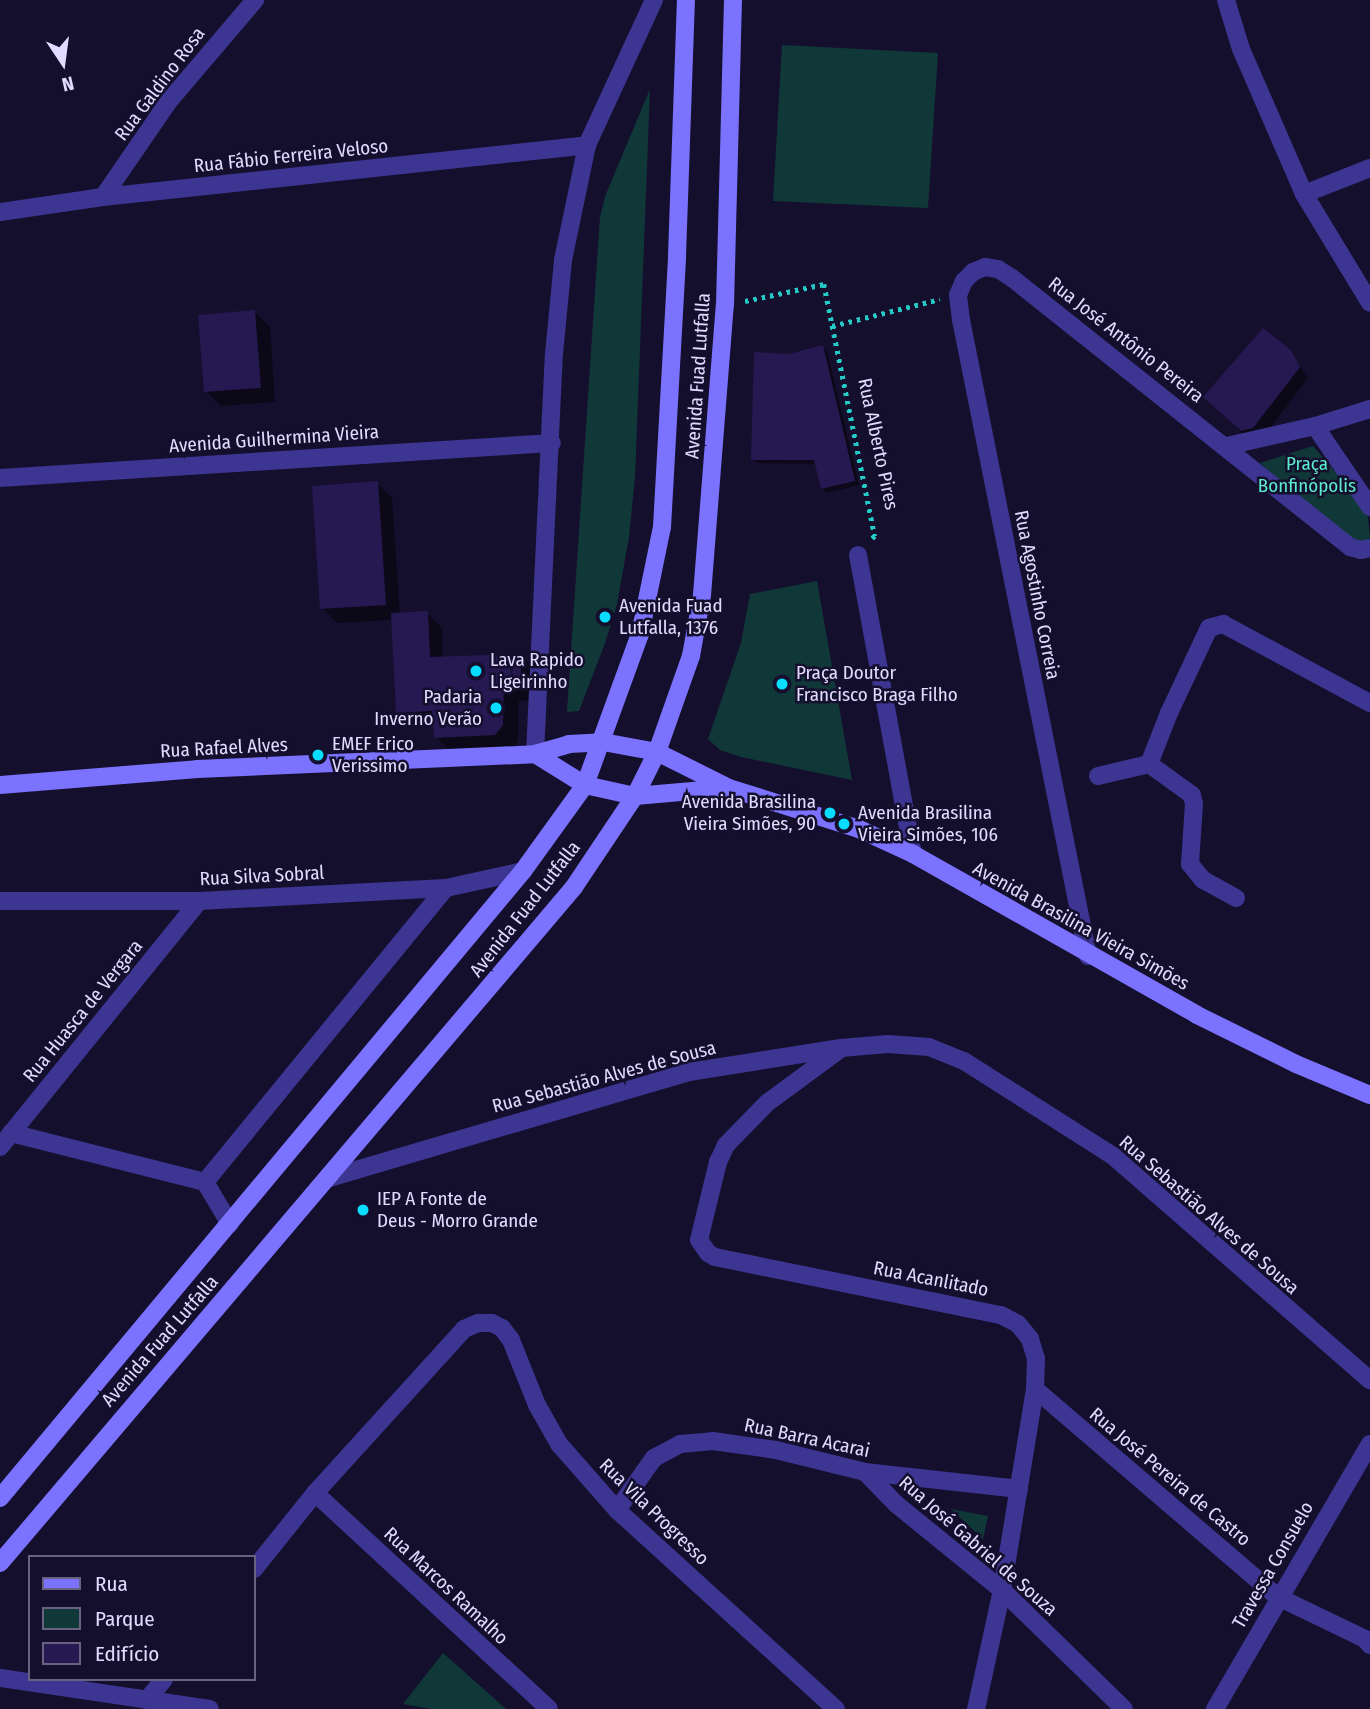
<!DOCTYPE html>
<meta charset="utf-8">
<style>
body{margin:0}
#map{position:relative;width:1370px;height:1709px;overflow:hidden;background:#150f2e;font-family:"Fira Sans Condensed",sans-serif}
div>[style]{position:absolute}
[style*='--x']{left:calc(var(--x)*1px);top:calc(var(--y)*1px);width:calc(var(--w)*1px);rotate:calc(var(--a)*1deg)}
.green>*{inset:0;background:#113838}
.shadow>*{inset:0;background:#0007}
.building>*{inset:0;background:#261951}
.path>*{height:4.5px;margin-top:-2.25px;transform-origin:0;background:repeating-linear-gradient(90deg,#24cac7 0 3.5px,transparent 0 8.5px)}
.street>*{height:18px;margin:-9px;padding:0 9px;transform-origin:9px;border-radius:9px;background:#3c3591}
.secondary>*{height:18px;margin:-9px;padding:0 9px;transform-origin:9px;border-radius:9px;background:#7b73ff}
.dots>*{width:19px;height:19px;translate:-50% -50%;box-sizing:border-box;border:4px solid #150f2e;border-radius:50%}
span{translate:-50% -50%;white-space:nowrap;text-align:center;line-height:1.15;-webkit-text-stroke:5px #150f2e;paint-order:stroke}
.street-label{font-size:19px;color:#e1dcff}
.park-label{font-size:19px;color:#5aeccd}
.poi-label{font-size:19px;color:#e1dcff}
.left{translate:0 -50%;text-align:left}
.right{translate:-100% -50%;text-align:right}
.legend{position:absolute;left:28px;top:1555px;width:228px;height:126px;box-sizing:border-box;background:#150f2e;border:2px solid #676182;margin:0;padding:9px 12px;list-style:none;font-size:21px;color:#e1dcff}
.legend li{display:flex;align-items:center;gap:14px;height:35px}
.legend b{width:35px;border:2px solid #676182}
.north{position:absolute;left:28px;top:28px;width:70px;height:70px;-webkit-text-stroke:5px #150f2e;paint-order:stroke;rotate:167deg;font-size:19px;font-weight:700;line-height:28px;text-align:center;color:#e1dcff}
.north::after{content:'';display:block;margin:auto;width:24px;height:32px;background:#e1dcff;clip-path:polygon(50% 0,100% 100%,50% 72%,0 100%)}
</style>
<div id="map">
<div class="green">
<i style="clip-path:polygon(782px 45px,938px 53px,928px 208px,773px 201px)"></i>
<i style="clip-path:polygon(650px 89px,635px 477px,629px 537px,617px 604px,604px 646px,579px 711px,567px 712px,600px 217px,606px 194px)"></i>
<i style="clip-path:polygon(1313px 446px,1367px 509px,1370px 538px,1365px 541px,1356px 543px,1337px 534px,1260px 463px)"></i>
<i style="clip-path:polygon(817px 581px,852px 780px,741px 757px,720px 750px,708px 739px,741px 643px,750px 594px)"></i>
<i style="clip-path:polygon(951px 1509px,988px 1516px,983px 1539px,966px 1523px)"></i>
<i style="clip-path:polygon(443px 1653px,506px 1709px,432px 1709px,403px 1704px)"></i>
</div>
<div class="shadow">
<i style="clip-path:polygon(255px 312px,270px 327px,275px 402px,221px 406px,206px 391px)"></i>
<i style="clip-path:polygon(822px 347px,827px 351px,859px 485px,827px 493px,822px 488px,817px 464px,757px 463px,753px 459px,789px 356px)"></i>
<i style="clip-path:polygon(1290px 353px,1308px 378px,1263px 438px,1243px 434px,1205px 397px)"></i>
<i style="clip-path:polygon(377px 483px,392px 498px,400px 614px,427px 613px,442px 628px,443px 658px,521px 655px,536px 670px,535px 700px,519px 701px,518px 741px,511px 750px,451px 752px,436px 737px,435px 726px,413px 727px,398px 712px,393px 620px,337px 623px,322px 608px)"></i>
</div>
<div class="building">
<i style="clip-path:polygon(255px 310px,261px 388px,204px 392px,198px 315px)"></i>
<i style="clip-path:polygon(1263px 328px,1291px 350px,1300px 367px,1253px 428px,1241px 431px,1203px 397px)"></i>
<i style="clip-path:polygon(823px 345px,855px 481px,821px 489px,814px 460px,751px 460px,754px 352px,789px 354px)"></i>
<i style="clip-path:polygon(378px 481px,386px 605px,320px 609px,312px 486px)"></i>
<i style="clip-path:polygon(428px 611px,430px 657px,521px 654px,521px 685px,504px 686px,503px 725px,495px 735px,434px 738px,432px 711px,396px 713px,391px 613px)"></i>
</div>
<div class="path">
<i style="--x:745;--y:301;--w:81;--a:-12.1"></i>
<i style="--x:824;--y:284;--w:257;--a:78.6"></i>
<i style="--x:875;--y:536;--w:7;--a:135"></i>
<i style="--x:832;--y:326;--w:111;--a:-14"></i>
</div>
<div class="street">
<i style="--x:1226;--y:0;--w:51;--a:73"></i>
<i style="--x:1241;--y:49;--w:158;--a:66.5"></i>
<i style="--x:1304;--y:194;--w:127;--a:58.8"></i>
<i style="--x:1304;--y:194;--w:71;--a:-21.5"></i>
<i style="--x:103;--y:197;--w:116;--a:-55.5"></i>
<i style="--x:169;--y:101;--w:133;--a:-49.6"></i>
<i style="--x:0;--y:212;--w:104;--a:-8.3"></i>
<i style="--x:103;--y:197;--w:487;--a:-6.1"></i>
<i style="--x:1315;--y:426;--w:98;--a:55.8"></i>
<i style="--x:1227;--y:446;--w:90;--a:-12.8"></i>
<i style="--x:1315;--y:426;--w:58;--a:-17.2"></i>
<i style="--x:0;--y:478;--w:553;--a:-3.63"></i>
<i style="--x:858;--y:555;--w:304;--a:79.6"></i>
<i style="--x:535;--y:754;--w:400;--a:-87.3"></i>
<i style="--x:554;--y:354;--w:94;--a:-84.5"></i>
<i style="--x:563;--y:260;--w:117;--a:-78.2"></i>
<i style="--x:587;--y:145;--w:160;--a:-65.2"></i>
<i style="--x:1098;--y:776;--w:52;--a:-13.2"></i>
<i style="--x:1236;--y:898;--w:38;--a:-151"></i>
<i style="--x:1203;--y:880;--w:21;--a:-129"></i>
<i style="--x:1190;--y:864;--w:60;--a:-86.2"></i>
<i style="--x:1194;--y:804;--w:9;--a:-103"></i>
<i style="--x:1192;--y:795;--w:53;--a:-144.2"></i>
<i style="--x:1149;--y:764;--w:55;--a:-68.6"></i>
<i style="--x:1169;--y:713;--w:94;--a:-64.8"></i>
<i style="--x:1209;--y:628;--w:15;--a:-16"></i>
<i style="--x:1223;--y:624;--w:167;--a:28.3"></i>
<i style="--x:0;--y:901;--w:199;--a:0"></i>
<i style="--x:199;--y:901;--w:247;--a:-3"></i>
<i style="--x:446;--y:888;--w:79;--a:-12.4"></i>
<i style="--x:1088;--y:956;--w:649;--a:-101.29"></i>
<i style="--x:961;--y:320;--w:25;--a:-97"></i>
<i style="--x:958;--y:295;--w:15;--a:-67"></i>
<i style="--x:964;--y:281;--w:13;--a:-45"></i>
<i style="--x:973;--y:272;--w:13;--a:-23"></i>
<i style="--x:985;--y:267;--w:13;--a:9"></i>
<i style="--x:998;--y:269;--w:17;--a:33"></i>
<i style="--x:1012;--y:278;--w:432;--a:38.5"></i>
<i style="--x:1350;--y:547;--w:11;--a:15"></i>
<i style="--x:1361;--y:550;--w:9;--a:-13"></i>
<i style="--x:839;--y:1050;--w:89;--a:143.6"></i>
<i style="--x:767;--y:1103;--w:59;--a:134.3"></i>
<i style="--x:726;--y:1145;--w:19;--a:115"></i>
<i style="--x:718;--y:1162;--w:80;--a:103.7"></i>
<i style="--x:699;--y:1240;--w:16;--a:55"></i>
<i style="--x:708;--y:1253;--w:8;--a:30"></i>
<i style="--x:715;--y:1257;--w:292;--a:11.5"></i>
<i style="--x:1001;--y:1315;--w:19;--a:28"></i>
<i style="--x:1018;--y:1324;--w:19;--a:51"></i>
<i style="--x:1030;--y:1339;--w:21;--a:73"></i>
<i style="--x:1036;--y:1359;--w:30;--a:92"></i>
<i style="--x:1035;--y:1389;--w:204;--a:99.3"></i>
<i style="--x:1002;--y:1590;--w:122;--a:102.3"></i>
<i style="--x:11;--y:1133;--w:200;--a:14.2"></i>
<i style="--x:0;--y:1147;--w:316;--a:-51"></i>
<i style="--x:329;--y:1178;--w:375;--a:-16.4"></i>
<i style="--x:689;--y:1072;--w:154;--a:-9"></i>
<i style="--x:841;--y:1048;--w:47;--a:-4.9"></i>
<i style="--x:888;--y:1044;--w:41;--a:4.2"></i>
<i style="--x:929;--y:1047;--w:38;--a:22"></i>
<i style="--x:964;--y:1061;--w:177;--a:32.5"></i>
<i style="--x:1113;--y:1156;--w:341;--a:41.1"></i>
<i style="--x:230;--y:1224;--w:49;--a:-120.8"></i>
<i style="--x:205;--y:1182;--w:380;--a:-50.7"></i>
<i style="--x:1035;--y:1389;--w:320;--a:40.6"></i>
<i style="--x:1278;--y:1597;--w:97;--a:25.8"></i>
<i style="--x:1365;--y:1639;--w:8;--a:50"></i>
<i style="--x:865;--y:1472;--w:45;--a:45.9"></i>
<i style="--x:896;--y:1504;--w:136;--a:39.1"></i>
<i style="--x:1002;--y:1590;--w:170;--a:44.3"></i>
<i style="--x:315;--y:1493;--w:318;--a:42.7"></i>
<i style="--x:617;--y:1510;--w:64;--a:-54.6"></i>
<i style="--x:654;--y:1458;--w:30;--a:-28"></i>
<i style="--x:680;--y:1444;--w:33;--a:-5"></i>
<i style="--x:713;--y:1441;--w:64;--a:8.1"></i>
<i style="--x:776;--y:1450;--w:92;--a:13.9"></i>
<i style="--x:865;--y:1472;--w:155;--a:6.3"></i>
<i style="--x:254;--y:1569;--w:97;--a:-51.2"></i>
<i style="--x:315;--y:1493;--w:222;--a:-47.7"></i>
<i style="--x:464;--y:1329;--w:15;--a:-23"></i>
<i style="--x:478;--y:1323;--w:14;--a:0"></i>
<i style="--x:492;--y:1323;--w:11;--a:27"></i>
<i style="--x:502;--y:1328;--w:15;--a:53"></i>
<i style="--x:511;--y:1340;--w:70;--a:68.2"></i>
<i style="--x:537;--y:1405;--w:45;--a:60.6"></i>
<i style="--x:559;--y:1444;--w:88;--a:48.7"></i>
<i style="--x:617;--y:1510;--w:296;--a:42.3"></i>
<i style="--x:0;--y:1678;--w:212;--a:8.4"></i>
<i style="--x:147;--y:1700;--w:27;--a:-51"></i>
<i style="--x:1215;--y:1709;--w:307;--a:-59.7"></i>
</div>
<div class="secondary">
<i style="--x:535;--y:754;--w:59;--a:31.8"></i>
<i style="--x:585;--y:785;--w:51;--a:12.4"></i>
<i style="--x:635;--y:796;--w:92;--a:-5"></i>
<i style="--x:0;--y:785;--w:198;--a:-4.6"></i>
<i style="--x:197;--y:769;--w:338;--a:-2.5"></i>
<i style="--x:535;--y:754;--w:35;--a:-16"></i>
<i style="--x:569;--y:744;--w:34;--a:-3"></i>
<i style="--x:603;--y:742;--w:55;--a:10.5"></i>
<i style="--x:657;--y:752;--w:80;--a:26.6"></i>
<i style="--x:729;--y:788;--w:136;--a:17.5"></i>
<i style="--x:859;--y:829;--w:60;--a:24.8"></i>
<i style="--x:913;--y:854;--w:326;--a:29.5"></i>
<i style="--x:1197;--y:1015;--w:110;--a:26.3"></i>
<i style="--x:1296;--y:1064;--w:80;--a:22.7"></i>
<i style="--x:0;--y:1498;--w:816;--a:-50.17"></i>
<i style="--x:523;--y:871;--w:106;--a:-54.2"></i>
<i style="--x:585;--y:785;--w:161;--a:-70"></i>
<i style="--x:640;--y:634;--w:109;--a:-78.4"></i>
<i style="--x:662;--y:527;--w:271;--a:-86.8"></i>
<i style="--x:677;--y:256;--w:256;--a:-88"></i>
<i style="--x:0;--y:1563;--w:887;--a:-49.66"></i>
<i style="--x:574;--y:887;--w:110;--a:-56.2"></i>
<i style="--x:635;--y:796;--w:49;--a:-63.4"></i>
<i style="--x:657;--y:752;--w:102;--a:-70.5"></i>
<i style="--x:691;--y:656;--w:62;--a:-79.8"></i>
<i style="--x:702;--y:595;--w:291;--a:-85.5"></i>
<i style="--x:725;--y:305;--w:305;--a:-88.5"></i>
</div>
<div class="dots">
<i style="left:605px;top:617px;background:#08ddff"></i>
<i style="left:476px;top:671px;background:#08ddff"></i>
<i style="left:782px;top:684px;background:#08ddff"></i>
<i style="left:496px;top:708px;background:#08ddff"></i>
<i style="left:318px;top:755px;background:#08ddff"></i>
<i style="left:830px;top:813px;background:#08ddff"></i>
<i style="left:844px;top:824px;background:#08ddff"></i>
<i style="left:363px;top:1210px;background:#08ddff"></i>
</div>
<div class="street-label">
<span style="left:160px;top:84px;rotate:-53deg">Rua Galdino Rosa</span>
<span style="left:291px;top:156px;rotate:-6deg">Rua Fábio Ferreira Veloso</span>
<span style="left:1126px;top:340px;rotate:38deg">Rua José Antônio Pereira</span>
<span style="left:698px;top:376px;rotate:-86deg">Avenida Fuad Lutfalla</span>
<span style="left:274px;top:439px;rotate:-4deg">Avenida Guilhermina Vieira</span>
<span style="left:878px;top:444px;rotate:78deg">Rua Alberto Pires</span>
<span style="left:1037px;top:595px;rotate:79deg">Rua Agostinho Correia</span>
<span style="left:224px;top:748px;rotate:-3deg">Rua Rafael Alves</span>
<span style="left:262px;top:876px;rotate:-3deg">Rua Silva Sobral</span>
<span style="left:525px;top:909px;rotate:-52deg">Avenida Fuad Lutfalla</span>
<span style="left:1081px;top:926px;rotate:29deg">Avenida Brasilina Vieira Simões</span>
<span style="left:83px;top:1011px;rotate:-51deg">Rua Huasca de Vergara</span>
<span style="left:604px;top:1077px;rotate:-15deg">Rua Sebastião Alves de Sousa</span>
<span style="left:1209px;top:1215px;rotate:41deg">Rua Sebastião Alves de Sousa</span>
<span style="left:931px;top:1279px;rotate:11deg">Rua Acanlitado</span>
<span style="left:160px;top:1341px;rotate:-49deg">Avenida Fuad Lutfalla</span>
<span style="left:807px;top:1438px;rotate:12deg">Rua Barra Acarai</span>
<span style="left:1170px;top:1477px;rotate:40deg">Rua José Pereira de Castro</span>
<span style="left:654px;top:1512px;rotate:44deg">Rua Vila Progresso</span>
<span style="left:978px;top:1546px;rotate:41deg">Rua José Gabriel de Souza</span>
<span style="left:1273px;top:1565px;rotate:-60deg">Travessa Consuelo</span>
<span style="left:446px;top:1586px;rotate:43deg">Rua Marcos Ramalho</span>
</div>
<div class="park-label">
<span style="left:1307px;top:475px">Praça<br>Bonfinópolis</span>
</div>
<div class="poi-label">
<span class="left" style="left:619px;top:617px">Avenida Fuad<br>Lutfalla, 1376</span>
<span class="left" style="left:490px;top:671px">Lava Rapido<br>Ligeirinho</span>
<span class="left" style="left:796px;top:684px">Praça Doutor<br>Francisco Braga Filho</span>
<span class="right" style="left:482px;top:708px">Padaria<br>Inverno Verão</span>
<span class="left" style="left:332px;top:755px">EMEF Erico<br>Verissimo</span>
<span class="right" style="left:816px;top:813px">Avenida Brasilina<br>Vieira Simões, 90</span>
<span class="left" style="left:858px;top:824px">Avenida Brasilina<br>Vieira Simões, 106</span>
<span class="left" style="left:377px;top:1210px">IEP A Fonte de<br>Deus - Morro Grande</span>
</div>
<ul class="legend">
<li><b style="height:9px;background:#7b73ff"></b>Rua</li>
<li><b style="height:19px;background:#113838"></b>Parque</li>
<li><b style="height:19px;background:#261951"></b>Edifício</li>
</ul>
<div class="north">N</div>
</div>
